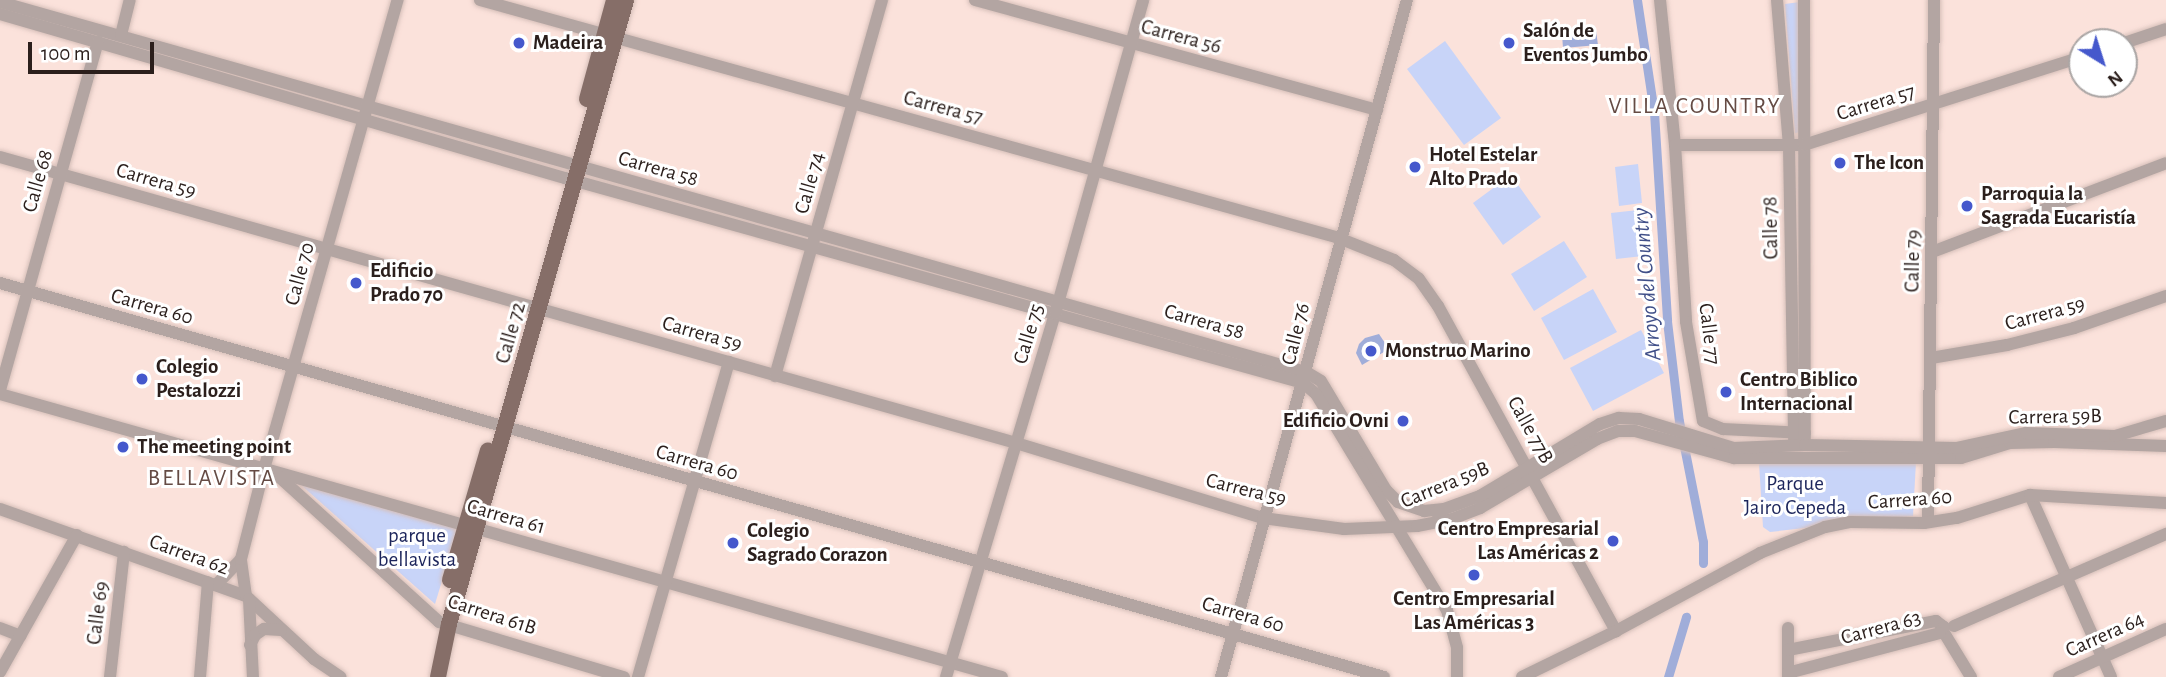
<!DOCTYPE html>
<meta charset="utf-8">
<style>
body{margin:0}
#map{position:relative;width:2166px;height:677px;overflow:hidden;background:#fbe2db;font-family:"Alegreya Sans",sans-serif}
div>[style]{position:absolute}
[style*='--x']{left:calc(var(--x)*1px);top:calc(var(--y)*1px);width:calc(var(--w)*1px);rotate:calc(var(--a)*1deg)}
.green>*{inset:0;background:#c8d4f8}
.water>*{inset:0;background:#a0add9}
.canal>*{height:9px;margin:-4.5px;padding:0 4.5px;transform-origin:4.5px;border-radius:4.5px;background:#a0add9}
.roads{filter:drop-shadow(0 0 2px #d6bfb9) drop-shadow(0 0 2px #d6bfb9)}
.minor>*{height:12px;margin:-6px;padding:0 6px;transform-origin:6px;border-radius:6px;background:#b3a5a2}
.major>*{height:16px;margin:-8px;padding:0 8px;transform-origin:8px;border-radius:8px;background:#866e68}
.dots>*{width:19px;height:19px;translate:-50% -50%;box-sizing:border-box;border:4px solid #fff;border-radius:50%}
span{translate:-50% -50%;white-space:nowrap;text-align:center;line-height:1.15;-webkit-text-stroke:6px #fff;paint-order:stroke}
.poi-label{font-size:21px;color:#2b1f1c;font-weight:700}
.left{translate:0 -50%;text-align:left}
.right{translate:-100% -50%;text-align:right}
.street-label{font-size:21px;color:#2b1f1c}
.park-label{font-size:21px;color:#1c255b}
.neighbourhood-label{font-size:23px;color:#654b44;letter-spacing:2px}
.water-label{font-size:23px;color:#404f88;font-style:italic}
.north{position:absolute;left:2068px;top:28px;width:70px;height:70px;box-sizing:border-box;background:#fff;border:2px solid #aaa5a4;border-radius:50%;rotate:142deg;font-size:19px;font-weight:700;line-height:28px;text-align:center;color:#2b1f1c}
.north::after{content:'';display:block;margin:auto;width:24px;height:32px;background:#4558cc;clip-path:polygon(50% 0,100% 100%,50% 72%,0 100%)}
.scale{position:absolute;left:28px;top:42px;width:126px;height:32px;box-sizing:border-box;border:4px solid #2b1f1c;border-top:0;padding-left:9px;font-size:21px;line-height:24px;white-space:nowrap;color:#2b1f1c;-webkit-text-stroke:5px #fff;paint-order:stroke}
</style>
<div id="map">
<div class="green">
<i style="clip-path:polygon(1800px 2px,1802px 132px,1795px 133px,1785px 4px)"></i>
<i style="clip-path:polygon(1445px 41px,1501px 118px,1464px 145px,1407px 69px)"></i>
<i style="clip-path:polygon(1638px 164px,1642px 203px,1619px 206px,1615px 167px)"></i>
<i style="clip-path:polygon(1511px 175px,1541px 217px,1503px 245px,1473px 203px)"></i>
<i style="clip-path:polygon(1638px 210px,1643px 256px,1616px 259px,1611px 213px)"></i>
<i style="clip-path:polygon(1564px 241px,1587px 277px,1534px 311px,1511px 274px)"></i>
<i style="clip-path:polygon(1593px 289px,1617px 332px,1564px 360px,1541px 318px)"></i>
<i style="clip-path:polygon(1641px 330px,1664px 373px,1593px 411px,1570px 368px)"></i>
<i style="clip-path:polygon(1916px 462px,1913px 516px,1770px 532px,1763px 527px,1759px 463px)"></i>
<i style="clip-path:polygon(301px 485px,458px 528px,435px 604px)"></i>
</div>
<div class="water">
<i style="clip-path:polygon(1596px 31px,1598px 45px,1563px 48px,1562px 34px)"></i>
<i style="clip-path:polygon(1379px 334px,1389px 349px,1362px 365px,1356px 353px,1359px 344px,1365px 338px)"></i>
</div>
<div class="canal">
<i style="--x:1637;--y:0;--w:113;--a:81.4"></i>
<i style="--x:1654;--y:112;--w:209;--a:86.4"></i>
<i style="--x:1667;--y:321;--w:101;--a:83.2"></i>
<i style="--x:1679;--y:421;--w:123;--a:78.8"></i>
<i style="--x:1703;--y:542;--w:21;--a:90"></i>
<i style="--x:1668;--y:677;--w:63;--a:-73.3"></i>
</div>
<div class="roads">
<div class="minor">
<i style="--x:480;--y:0;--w:888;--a:15.48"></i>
<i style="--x:1336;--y:237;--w:62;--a:21.6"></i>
<i style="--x:1394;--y:260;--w:31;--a:37"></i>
<i style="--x:1419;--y:279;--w:33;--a:55"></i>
<i style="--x:1438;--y:306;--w:371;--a:61.3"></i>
<i style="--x:975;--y:0;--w:417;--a:15.3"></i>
<i style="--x:1660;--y:0;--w:146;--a:84.1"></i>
<i style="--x:1675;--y:145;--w:177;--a:86.4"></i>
<i style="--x:1686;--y:322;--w:100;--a:80.3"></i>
<i style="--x:1703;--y:421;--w:22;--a:22"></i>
<i style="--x:1723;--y:429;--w:82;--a:2.8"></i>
<i style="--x:1777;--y:0;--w:146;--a:85.3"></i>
<i style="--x:1789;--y:146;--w:294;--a:89"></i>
<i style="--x:1804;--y:0;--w:439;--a:89.9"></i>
<i style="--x:0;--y:2;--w:1357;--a:15.82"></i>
<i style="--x:1306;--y:372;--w:17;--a:31"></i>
<i style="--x:1321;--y:381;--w:127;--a:59.2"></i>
<i style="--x:1386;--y:490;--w:17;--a:45"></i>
<i style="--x:1398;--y:502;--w:28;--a:19"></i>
<i style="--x:1424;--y:511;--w:20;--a:-6"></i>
<i style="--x:0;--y:14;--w:588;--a:16.19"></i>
<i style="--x:565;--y:178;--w:766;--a:15.52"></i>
<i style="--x:1303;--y:383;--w:17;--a:40"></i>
<i style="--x:1316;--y:394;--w:253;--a:58.8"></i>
<i style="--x:1447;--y:610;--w:39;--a:75"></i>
<i style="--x:1457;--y:648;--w:29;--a:90"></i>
<i style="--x:121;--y:35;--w:36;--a:-76"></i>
<i style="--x:2124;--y:43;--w:44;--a:-18.4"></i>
<i style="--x:1675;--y:145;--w:129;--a:0"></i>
<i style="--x:1804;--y:145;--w:292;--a:-17.6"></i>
<i style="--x:0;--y:157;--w:1055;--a:15.72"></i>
<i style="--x:1016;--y:443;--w:258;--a:16.9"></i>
<i style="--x:1263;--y:518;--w:82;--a:7.7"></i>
<i style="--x:1344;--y:529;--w:73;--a:-2.4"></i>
<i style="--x:1417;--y:526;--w:36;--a:-11"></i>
<i style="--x:1452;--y:519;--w:30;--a:-21"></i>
<i style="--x:1480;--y:508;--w:136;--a:-30.5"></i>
<i style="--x:1597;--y:439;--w:22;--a:-21"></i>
<i style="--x:1618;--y:431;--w:17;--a:0"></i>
<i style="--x:1635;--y:431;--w:103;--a:15.3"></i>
<i style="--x:1734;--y:458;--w:227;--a:0"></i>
<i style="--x:1961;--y:458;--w:51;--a:-17"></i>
<i style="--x:2010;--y:443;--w:44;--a:-1.3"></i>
<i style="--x:2054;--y:442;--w:112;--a:2"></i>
<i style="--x:1932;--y:252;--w:250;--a:-20.8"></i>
<i style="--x:0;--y:283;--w:1439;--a:15.89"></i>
<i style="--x:1931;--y:358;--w:77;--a:-9.7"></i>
<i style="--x:2007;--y:345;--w:69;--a:-14.2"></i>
<i style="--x:2074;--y:328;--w:97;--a:-19.2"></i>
<i style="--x:775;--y:376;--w:391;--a:-74.1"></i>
<i style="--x:0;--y:390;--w:362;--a:-74.3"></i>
<i style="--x:0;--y:394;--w:1041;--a:15.77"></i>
<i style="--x:276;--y:474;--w:220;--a:42.2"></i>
<i style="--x:439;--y:622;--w:193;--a:16.6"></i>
<i style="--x:2030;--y:495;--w:199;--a:66"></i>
<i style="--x:0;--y:509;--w:261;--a:19.5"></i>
<i style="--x:246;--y:596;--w:93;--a:42.8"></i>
<i style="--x:314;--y:659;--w:32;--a:34"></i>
<i style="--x:1436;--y:512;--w:47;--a:-20"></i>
<i style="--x:1480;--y:496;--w:140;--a:-31"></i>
<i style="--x:1600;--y:424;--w:20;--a:-18"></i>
<i style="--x:1619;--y:418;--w:20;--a:3"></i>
<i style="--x:1639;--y:419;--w:99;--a:17"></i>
<i style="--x:1734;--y:448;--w:71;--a:-2.4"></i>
<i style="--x:1805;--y:445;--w:151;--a:1.1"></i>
<i style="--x:1956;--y:448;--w:72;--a:-12.1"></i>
<i style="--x:2026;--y:433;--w:89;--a:1.9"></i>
<i style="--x:2115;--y:436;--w:53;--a:-16.4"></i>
<i style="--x:1928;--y:522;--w:522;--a:-89.34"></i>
<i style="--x:216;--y:585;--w:36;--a:-46"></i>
<i style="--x:246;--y:596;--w:37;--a:-98"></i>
<i style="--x:241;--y:559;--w:93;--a:-75.7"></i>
<i style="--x:264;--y:469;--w:488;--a:-74.1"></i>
<i style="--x:249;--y:599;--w:78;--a:87.1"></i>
<i style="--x:1954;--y:626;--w:231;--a:-23.5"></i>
<i style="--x:0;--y:628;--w:22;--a:21"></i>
<i style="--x:1788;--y:628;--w:49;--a:90"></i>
<i style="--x:1943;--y:631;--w:54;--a:58.7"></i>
<i style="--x:250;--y:645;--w:11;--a:-63"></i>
<i style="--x:255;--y:635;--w:11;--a:-34"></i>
<i style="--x:264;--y:629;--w:17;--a:3"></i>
<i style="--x:1788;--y:650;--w:151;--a:-11.1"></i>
<i style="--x:1936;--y:621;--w:10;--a:37"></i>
<i style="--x:1944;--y:627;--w:7;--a:124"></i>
<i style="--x:1940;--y:633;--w:157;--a:165.3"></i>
<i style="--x:0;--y:672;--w:157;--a:-60.7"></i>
<i style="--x:110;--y:677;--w:126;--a:-83.6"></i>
<i style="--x:200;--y:677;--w:95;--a:-85.2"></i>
<i style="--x:638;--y:677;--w:328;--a:-73.9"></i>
<i style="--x:946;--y:677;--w:379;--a:-73.3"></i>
<i style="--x:1055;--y:314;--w:326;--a:-74.3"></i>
<i style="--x:1221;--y:677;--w:702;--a:-74.64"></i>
<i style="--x:1522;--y:677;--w:105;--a:-26.1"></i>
<i style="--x:1616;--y:631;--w:164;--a:-28.4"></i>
<i style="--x:1760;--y:553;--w:70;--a:-21.8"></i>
<i style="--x:1825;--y:527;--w:25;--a:-11"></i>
<i style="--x:1850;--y:522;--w:74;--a:0.8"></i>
<i style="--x:1924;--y:523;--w:33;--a:-9"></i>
<i style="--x:1957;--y:518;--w:77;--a:-17.5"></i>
<i style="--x:2030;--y:495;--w:136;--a:3.4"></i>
<i style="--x:2059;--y:677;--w:117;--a:-24.2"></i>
</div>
<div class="major">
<i style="--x:587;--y:99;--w:103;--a:-74.7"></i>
<i style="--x:450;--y:580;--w:135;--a:-73.7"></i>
<i style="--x:438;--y:677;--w:54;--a:-78.3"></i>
<i style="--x:449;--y:624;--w:649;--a:-74.16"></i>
</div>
</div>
<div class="dots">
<i style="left:519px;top:43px;background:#4558cc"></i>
<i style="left:1509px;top:43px;background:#4558cc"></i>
<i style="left:1840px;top:163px;background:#4558cc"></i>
<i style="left:1415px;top:167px;background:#4558cc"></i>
<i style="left:1967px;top:206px;background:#4558cc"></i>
<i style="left:356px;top:283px;background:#4558cc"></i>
<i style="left:1371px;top:351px;background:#4558cc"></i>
<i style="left:142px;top:379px;background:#4558cc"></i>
<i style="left:1726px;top:392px;background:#4558cc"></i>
<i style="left:1403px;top:421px;background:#4558cc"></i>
<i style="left:123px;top:447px;background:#4558cc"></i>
<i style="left:1613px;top:541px;background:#4558cc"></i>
<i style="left:733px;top:543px;background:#4558cc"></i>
<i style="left:1474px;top:575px;background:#4558cc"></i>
</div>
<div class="poi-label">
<span class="left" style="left:1523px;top:43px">Salón de<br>Eventos Jumbo</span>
<span class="left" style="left:533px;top:43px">Madeira</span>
<span class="left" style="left:1429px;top:167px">Hotel Estelar<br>Alto Prado</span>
<span class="left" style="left:1854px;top:163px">The Icon</span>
<span class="left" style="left:1981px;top:206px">Parroquia la<br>Sagrada Eucaristía</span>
<span class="left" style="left:370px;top:283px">Edificio<br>Prado 70</span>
<span class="left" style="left:1385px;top:351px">Monstruo Marino</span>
<span class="left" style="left:156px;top:379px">Colegio<br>Pestalozzi</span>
<span class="left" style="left:1740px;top:392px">Centro Biblico<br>Internacional</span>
<span class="right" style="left:1389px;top:421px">Edificio Ovni</span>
<span class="left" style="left:137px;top:447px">The meeting point</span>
<span class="right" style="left:1599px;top:541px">Centro Empresarial<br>Las Américas 2</span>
<span class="left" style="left:747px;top:543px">Colegio<br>Sagrado Corazon</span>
<span style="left:1474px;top:611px">Centro Empresarial<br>Las Américas 3</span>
</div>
<div class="street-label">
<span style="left:1181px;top:37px;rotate:15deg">Carrera 56</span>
<span style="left:1876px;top:103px;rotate:-17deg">Carrera 57</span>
<span style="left:943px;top:108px;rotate:15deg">Carrera 57</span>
<span style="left:658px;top:169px;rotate:16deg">Carrera 58</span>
<span style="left:38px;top:181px;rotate:-74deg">Calle 68</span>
<span style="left:156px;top:181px;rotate:16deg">Carrera 59</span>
<span style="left:810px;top:183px;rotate:-74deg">Calle 74</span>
<span style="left:1771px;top:228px;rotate:-91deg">Calle 78</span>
<span style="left:1913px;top:261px;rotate:-89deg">Calle 79</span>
<span style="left:300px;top:274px;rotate:-75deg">Calle 70</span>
<span style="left:152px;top:307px;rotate:16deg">Carrera 60</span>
<span style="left:2045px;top:314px;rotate:-15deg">Carrera 59</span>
<span style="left:1204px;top:322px;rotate:16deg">Carrera 58</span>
<span style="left:511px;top:333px;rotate:-74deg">Calle 72</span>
<span style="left:702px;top:334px;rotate:16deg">Carrera 59</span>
<span style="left:1029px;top:334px;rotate:-73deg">Calle 75</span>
<span style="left:1296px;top:334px;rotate:-76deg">Calle 76</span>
<span style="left:1709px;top:334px;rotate:83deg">Calle 77</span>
<span style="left:2055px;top:417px;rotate:-1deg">Carrera 59B</span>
<span style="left:1530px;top:430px;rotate:61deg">Calle 77B</span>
<span style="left:697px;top:463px;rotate:16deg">Carrera 60</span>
<span style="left:1445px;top:485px;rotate:-22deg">Carrera 59B</span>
<span style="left:1246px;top:490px;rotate:14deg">Carrera 59</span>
<span style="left:1910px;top:500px;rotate:-4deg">Carrera 60</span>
<span style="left:506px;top:517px;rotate:16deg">Carrera 61</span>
<span style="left:189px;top:555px;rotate:20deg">Carrera 62</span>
<span style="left:98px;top:613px;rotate:-83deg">Calle 69</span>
<span style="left:492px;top:615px;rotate:18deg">Carrera 61B</span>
<span style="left:1243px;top:615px;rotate:16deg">Carrera 60</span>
<span style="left:1881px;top:628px;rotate:-15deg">Carrera 63</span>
<span style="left:2105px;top:635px;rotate:-24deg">Carrera 64</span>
</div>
<div class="park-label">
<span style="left:1795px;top:496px">Parque<br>Jairo Cepeda</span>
<span style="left:417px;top:548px">parque<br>bellavista</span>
</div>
<div class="neighbourhood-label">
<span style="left:1695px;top:107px">VILLA COUNTRY</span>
<span style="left:212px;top:479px">BELLAVISTA</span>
</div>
<div class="water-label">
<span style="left:1648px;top:284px;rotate:-95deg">Arroyo del Country</span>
</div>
<div class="north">N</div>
<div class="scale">100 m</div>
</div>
